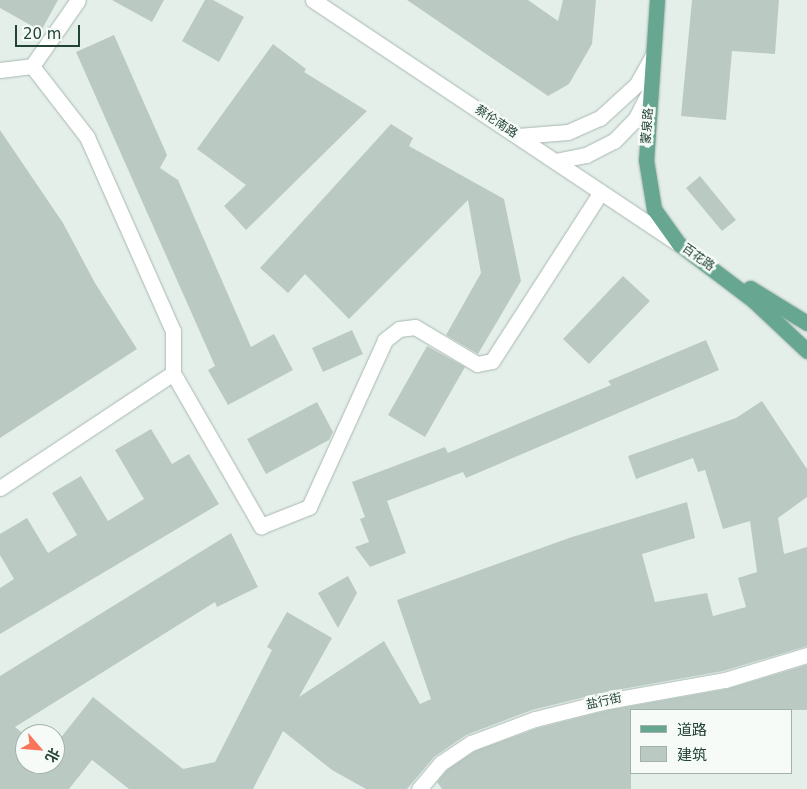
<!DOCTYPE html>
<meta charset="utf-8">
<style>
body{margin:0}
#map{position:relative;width:807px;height:789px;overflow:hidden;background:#e5efea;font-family:"DejaVu Sans","Noto Sans SC",sans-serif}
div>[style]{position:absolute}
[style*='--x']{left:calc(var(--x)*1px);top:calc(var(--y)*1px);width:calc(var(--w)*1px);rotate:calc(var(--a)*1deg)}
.building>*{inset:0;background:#bacac3}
.roads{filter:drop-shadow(0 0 1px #a7b8b1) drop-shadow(0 0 1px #a7b8b1)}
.minor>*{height:15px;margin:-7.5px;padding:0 7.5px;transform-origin:7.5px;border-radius:7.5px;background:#fff}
.major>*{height:15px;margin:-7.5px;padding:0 7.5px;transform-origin:7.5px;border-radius:7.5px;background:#67a792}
span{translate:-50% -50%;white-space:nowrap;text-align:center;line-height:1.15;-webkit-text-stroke:5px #f6fbf8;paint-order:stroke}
.street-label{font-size:12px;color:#234337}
.legend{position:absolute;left:630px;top:709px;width:162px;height:65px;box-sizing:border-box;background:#f6fbf8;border:1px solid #a2b1ab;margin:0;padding:6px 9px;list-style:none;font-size:15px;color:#234337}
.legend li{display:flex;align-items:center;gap:10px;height:25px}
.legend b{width:25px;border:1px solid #a2b1ab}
.north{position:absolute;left:15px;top:724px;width:50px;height:50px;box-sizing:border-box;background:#f6fbf8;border:1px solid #a2b1ab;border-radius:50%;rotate:117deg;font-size:14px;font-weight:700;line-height:20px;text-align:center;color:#234337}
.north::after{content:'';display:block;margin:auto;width:18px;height:22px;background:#fa7459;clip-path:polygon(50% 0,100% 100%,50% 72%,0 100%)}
.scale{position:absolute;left:15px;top:25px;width:65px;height:22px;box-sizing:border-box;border:2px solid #234337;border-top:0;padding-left:6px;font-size:15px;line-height:18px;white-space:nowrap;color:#234337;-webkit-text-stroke:4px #f6fbf8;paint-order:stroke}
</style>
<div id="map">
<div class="building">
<i style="clip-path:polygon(0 0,58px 0,41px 31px,0 8px)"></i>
<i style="clip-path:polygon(112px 0,164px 0,152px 22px)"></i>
<i style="clip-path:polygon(205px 0,213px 0,244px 17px,219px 62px,182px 41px)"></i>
<i style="clip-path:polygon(407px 0,528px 0,558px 21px,563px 0,596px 0,592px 44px,569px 84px,548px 96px)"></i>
<i style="clip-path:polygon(692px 0,779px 0,775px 54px,732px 51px,726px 120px,681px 116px)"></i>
<i style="clip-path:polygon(114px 35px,167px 155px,160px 168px,178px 180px,251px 347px,274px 334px,293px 370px,228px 405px,208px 370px,215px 366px,76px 52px)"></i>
<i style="clip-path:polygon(273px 44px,306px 69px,304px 72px,367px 111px,246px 230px,224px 206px,246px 185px,197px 149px)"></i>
<i style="clip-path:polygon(391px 124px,413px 138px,409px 146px,504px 199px,521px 281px,478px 354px,446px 335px,481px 273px,468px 200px,349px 319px,305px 274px,288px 293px,260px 268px)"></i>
<i style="clip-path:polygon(0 130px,63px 223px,95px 283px,137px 349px,0 438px)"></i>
<i style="clip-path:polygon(700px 176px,736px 220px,722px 231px,686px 188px)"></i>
<i style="clip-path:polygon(623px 276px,650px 301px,589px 364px,563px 339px)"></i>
<i style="clip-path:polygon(352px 330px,363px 354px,323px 372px,312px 348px)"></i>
<i style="clip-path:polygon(706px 340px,719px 370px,466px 478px,463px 472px,387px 501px,406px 553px,370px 567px,355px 547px,369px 542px,360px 519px,365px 517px,352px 482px,445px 447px,448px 453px,611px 385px,608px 381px)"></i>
<i style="clip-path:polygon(427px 346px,465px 367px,425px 437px,388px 415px)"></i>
<i style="clip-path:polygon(762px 401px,807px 469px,807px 497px,778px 518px,784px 554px,807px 547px,807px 646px,723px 671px,605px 692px,532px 710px,466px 735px,434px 757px,407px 789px,366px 789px,332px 770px,283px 731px,253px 789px,129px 789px,92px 760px,69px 789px,0 789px,0 676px,231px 533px,258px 587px,217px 607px,215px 602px,15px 727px,25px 735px,25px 764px,55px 764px,55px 745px,93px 697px,183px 769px,215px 762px,272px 650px,267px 647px,287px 612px,332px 638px,299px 697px,384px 641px,420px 704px,431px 699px,397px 600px,569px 538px,687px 502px,695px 538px,642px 554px,655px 602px,707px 593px,713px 616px,746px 607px,738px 578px,757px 572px,750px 521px,723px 529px,705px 470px,698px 472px,693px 458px,636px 479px,628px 456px,736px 418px)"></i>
<i style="clip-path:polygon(317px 402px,333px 432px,329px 440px,266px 474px,247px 439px)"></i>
<i style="clip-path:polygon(151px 429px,172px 464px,189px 454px,219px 504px,0 634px,0 588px,14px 579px,0 555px,0 534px,27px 518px,48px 553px,77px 535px,52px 493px,81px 476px,108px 521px,144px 499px,115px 450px)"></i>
<i style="clip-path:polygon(348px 576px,357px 593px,338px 628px,318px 593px)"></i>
<i style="clip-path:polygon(807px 665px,807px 710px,631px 710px,631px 789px,442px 789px,437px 782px,447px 770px,475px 751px,538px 728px,609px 710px,727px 689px)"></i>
</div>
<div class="roads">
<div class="minor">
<i style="--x:313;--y:0;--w:438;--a:33.7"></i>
<i style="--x:32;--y:66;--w:80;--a:-55.1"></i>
<i style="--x:0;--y:70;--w:32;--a:-7"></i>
<i style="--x:32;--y:66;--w:90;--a:52.2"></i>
<i style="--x:87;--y:137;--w:212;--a:66.1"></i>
<i style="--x:173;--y:331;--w:42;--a:90"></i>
<i style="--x:518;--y:136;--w:50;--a:-4.6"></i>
<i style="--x:568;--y:132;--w:35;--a:-24"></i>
<i style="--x:600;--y:118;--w:50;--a:-42.6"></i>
<i style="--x:637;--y:84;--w:33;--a:-61"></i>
<i style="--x:555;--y:161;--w:32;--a:-11"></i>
<i style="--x:586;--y:155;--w:31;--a:-27"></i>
<i style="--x:614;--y:141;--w:32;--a:-46"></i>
<i style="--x:636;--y:118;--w:31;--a:-63"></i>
<i style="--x:0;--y:488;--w:208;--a:-33.6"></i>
<i style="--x:173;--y:373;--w:177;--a:60.1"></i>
<i style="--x:261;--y:526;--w:52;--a:-21.6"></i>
<i style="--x:309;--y:507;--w:183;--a:-65.5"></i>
<i style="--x:385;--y:340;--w:18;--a:-38"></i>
<i style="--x:399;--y:329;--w:16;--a:-7"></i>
<i style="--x:415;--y:327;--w:72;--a:30.8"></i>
<i style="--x:477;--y:364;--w:15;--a:-11"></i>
<i style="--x:492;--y:361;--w:201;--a:-57.2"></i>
<i style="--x:419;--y:789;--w:34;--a:-50"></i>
<i style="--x:441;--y:763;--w:36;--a:-34"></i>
<i style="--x:471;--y:743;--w:68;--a:-20.6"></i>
<i style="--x:535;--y:719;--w:74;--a:-14"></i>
<i style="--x:607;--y:701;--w:120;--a:-10.1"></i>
<i style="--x:725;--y:680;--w:86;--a:-17"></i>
</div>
<div class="major">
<i style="--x:657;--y:0;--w:160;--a:93.9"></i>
<i style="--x:646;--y:160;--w:50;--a:80.7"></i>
<i style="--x:654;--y:209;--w:43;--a:54.5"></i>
<i style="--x:679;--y:244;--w:94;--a:37.2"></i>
<i style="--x:754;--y:301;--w:73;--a:43.3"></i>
<i style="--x:750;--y:288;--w:67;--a:31.6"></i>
</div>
</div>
<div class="street-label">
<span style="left:496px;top:122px;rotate:34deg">蔡伦南路</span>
<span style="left:648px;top:126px;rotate:-86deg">蒙泉路</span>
<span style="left:698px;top:258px;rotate:35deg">百花路</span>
<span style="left:604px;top:702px;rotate:-12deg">盐行街</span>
</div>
<ul class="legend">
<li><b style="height:6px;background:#67a792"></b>道路</li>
<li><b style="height:14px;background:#bacac3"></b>建筑</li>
</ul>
<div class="north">北</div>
<div class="scale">20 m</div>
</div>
